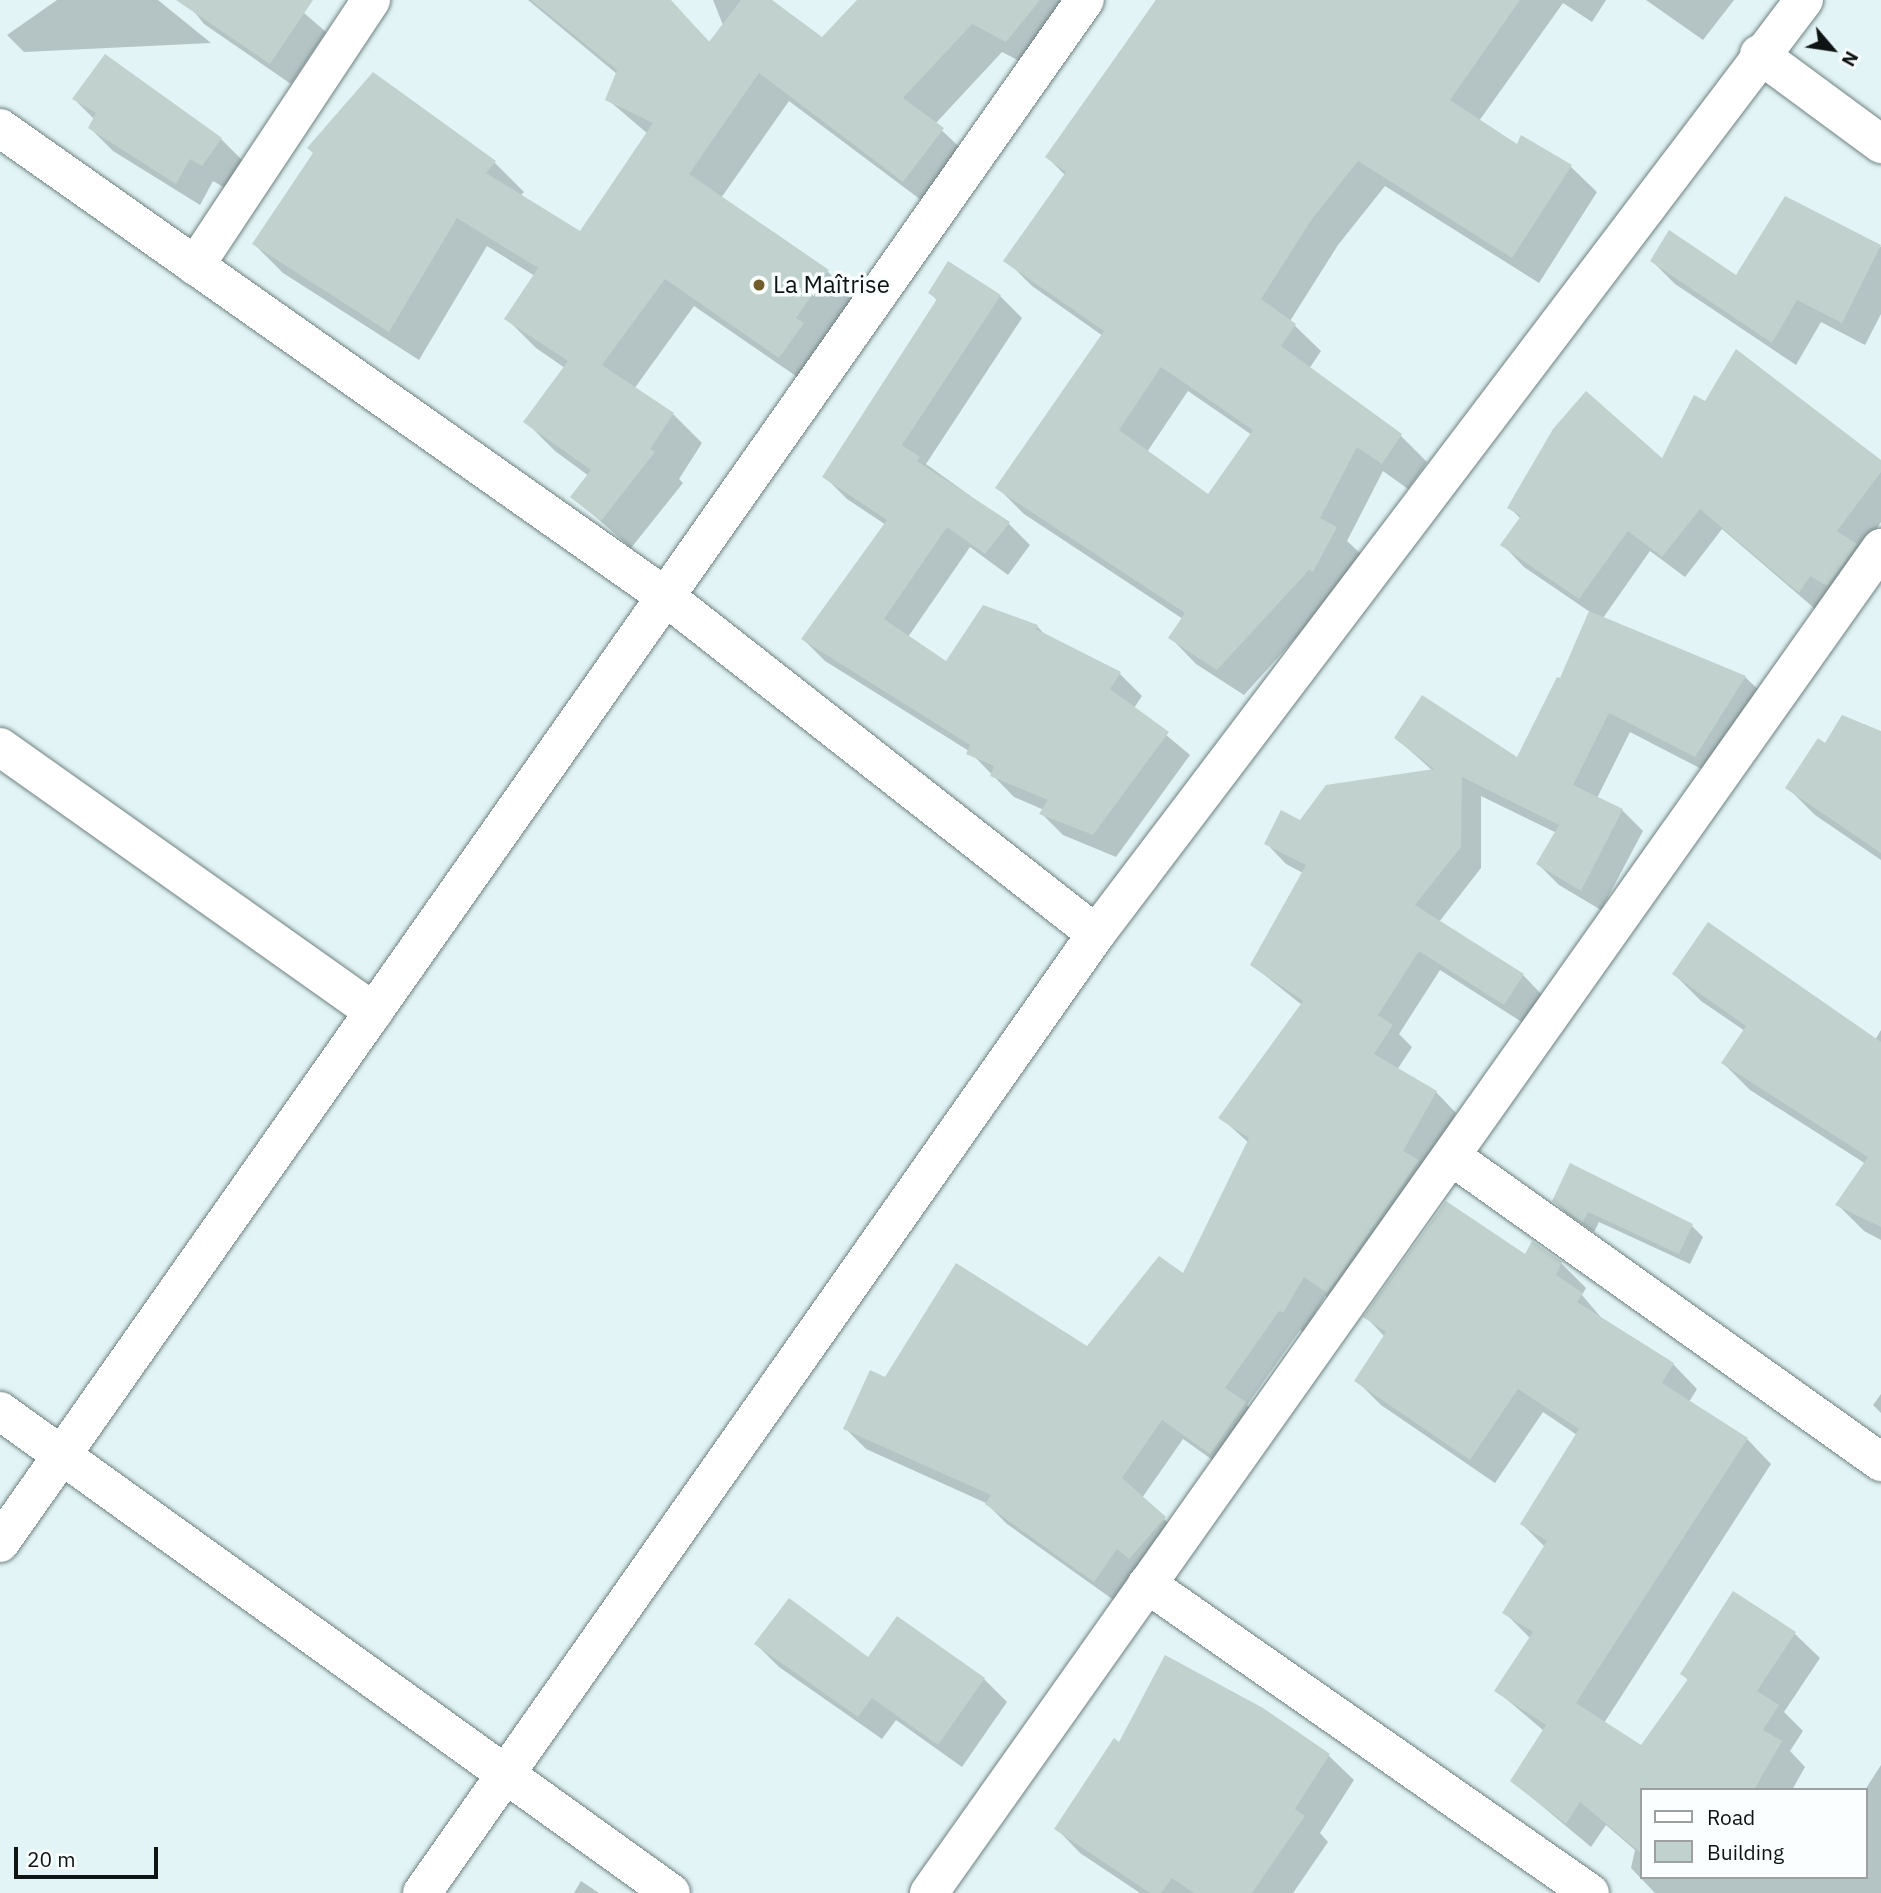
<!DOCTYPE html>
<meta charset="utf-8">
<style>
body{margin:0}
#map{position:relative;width:1881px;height:1893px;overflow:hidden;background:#e2f4f5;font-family:"IBM Plex Sans",sans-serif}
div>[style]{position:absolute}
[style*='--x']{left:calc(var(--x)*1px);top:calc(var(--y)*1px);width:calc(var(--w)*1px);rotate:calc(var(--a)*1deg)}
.shadow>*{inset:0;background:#0003}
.building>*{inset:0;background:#c1d1cd}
.roads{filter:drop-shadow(0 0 2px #708081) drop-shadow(0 0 2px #708081)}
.minor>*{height:38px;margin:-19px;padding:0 19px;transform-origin:19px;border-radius:19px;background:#fff}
.dots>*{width:19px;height:19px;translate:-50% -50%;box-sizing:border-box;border:4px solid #fafefe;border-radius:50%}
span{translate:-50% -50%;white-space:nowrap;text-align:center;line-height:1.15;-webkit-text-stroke:7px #fafefe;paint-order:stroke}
.poi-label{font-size:24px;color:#0e1414}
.left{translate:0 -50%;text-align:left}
.legend{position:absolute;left:1640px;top:1788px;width:228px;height:91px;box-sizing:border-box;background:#fafefe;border:2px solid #9ca0a0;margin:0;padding:9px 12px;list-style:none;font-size:21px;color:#0e1414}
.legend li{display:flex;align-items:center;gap:14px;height:35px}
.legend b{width:35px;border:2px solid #9ca0a0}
.north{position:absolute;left:1797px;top:14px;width:70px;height:70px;-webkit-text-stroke:5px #fafefe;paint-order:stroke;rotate:119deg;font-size:19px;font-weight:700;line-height:28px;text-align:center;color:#0e1414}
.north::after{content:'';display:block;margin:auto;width:24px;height:32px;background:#0e1414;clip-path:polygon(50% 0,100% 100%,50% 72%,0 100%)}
.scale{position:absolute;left:14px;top:1847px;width:144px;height:32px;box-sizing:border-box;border:4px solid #0e1414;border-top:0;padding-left:9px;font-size:21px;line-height:24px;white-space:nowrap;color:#0e1414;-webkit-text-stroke:5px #fafefe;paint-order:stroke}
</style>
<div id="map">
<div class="shadow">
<i style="clip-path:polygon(57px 0,158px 0,211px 43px,24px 52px,7px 35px)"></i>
<i style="clip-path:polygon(185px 0,289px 0,326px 32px,291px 84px,204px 24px)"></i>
<i style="clip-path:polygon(528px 0,670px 0,745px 80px,713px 0,770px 0,822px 40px,859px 0,1075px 0,1035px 69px,1002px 52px,935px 124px,972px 159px,933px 209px,789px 101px,721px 198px,828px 272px,857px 301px,809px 385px,694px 306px,634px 389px,673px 414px,702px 443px,679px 479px,683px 483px,631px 548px,573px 497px,589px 476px,555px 451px,526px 422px,565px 368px,536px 348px,507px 319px,535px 276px,487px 246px,419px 360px,283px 273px,254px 244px,373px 75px,495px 163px,524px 192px,520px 196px,580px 233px,648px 134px,607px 99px,617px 74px)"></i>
<i style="clip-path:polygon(evenodd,1156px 0,1606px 0,1592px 22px,1563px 3px,1479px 121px,1517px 147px,1570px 166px,1597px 192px,1539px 283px,1385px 186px,1338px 245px,1290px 321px,1321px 351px,1309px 369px,1401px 436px,1427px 462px,1408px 489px,1383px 471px,1347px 541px,1362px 555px,1335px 594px,1244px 695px,1196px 664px,1170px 637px,1183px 619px,1024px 514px,998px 488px,1103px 336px,1032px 286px,1006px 260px,1065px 175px,1047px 157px,1156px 0,1188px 391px,1252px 435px,1208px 496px,1147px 452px,1188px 391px)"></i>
<i style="clip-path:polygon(1646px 0,1734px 0,1703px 40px)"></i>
<i style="clip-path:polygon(74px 99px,221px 139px,244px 162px,225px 188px,213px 181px,200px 205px,113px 151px,90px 128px,94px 119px)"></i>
<i style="clip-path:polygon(1786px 199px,1881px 247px,1881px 314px,1865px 345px,1821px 322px,1796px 365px,1675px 284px,1652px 261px,1737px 277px)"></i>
<i style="clip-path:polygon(949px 263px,1000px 296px,1022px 318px,926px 464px,1008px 523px,1030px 545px,1008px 575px,970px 547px,908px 637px,947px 664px,1037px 626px,1048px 638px,1120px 674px,1142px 696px,1134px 708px,1190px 755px,1116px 857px,1063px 835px,1041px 813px,1044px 810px,1014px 797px,969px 751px,825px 661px,803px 639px,886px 525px,847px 499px,825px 477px,938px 301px,930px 293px)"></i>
<i style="clip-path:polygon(1706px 403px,1881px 462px,1881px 522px,1821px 614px,1722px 529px,1685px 577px,1650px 551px,1603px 618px,1745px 677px,1766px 697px,1715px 776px,1630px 732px,1597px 798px,1622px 810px,1643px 831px,1601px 910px,1559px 885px,1538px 864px,1557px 833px,1481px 796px,1481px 868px,1439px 922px,1523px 975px,1543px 996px,1525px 1024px,1440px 970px,1399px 1034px,1412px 1047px,1397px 1070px,1436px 1092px,1456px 1113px,1348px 1312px,1325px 1296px,1304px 1332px,1300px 1330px,1247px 1405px,1265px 1423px,1231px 1473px,1183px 1439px,1142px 1498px,1185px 1539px,1115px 1601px,1007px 1524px,986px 1503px,866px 1449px,845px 1428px,885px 1379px,1088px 1349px,1184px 1276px,1249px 1143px,1221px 1118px,1302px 1005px,1252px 965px,1303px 873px,1286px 864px,1266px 843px,1300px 822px,1433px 771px,1396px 738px,1518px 760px,1561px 681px,1590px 612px,1524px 567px,1503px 545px,1521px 519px,1509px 507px,1662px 460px)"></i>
<i style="clip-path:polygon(1881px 733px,1881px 860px,1815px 815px,1787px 787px,1825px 746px)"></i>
<i style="clip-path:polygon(1674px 974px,1875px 1040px,1881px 1030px,1881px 1240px,1864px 1231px,1837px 1204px,1866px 1164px,1750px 1090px,1723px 1063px,1745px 1031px,1701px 1001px)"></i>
<i style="clip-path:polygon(1571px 1165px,1692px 1226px,1703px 1237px,1690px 1264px,1599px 1222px,1594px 1232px,1565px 1212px,1554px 1200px)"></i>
<i style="clip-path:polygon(1526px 1257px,1561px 1263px,1586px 1288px,1582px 1295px,1604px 1321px,1673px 1364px,1697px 1389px,1689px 1402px,1747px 1439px,1771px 1464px,1604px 1723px,1641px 1748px,1689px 1681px,1682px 1674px,1734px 1593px,1795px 1634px,1820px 1658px,1784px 1712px,1803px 1731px,1790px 1751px,1805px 1767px,1792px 1790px,1641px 1790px,1641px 1877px,1865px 1877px,1865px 1790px,1881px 1765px,1881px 1893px,1655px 1893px,1631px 1868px,1635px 1850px,1606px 1825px,1591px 1847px,1512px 1781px,1544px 1731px,1497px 1691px,1531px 1639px,1505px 1613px,1545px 1547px,1522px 1524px,1577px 1435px,1543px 1412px,1495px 1483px,1381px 1405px,1356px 1380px,1385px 1337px,1366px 1317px)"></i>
<i style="clip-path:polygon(1881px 1394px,1881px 1413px,1873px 1405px)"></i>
<i style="clip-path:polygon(756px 1644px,984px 1679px,1007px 1702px,962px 1767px,896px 1720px,882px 1739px,779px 1667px)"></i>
<i style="clip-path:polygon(1262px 1710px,1329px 1756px,1354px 1780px,1320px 1833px,1328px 1842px,1293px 1893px,1140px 1893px,1080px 1853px,1056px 1828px,1120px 1744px)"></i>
<i style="clip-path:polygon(581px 1881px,599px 1893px,574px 1893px)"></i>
</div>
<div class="building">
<i style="clip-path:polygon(176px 0,313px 0,270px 64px)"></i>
<i style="clip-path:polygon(531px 0,671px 0,709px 42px,741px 0,772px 0,822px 37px,857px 0,1040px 0,1006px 42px,972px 24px,903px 98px,944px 128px,903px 182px,759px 73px,689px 174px,829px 270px,796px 318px,804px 323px,779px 358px,665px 279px,602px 365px,674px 413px,650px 449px,655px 452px,601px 521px,570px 497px,591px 470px,523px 422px,568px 361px,504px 319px,538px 268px,457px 218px,389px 332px,252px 244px,313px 153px,307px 148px,373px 72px,496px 161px,486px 173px,580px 231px,653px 123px,605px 100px,617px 70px)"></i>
<i style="clip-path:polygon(evenodd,1156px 0,1520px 0,1450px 100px,1517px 144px,1521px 135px,1572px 165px,1512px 258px,1358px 161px,1312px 219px,1261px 299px,1296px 324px,1281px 346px,1402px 434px,1382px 464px,1357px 447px,1320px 518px,1337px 527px,1313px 572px,1309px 570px,1217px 670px,1168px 638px,1185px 613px,995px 488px,1104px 331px,1003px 261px,1066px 172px,1045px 157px,1156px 0,1161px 367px,1253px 430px,1208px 494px,1119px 430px,1161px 367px)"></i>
<i style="clip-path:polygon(105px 54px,222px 138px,202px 166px,190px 159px,176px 184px,88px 128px,96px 113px,72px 99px)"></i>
<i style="clip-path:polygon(1785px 196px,1881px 245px,1842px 323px,1797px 300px,1772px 343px,1650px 261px,1669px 230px,1736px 275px)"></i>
<i style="clip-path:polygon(948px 261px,1001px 295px,902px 445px,920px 457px,917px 461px,1010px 522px,985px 554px,947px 527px,884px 619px,946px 661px,983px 605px,1038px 625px,1036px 629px,1121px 672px,1110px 689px,1169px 732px,1093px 835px,1039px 814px,1048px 800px,990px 776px,994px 766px,966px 754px,970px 745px,801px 639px,887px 520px,822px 477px,937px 299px,928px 293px)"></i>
<i style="clip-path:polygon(1736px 349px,1881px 460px,1881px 472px,1837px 531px,1857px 544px,1827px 586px,1810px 576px,1799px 593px,1700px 509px,1662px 557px,1628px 531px,1579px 599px,1500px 545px,1521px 516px,1507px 508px,1553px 429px,1586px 391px,1662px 458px,1694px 395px,1705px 401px)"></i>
<i style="clip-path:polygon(1589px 611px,1746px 676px,1695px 757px,1609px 713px,1573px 785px,1623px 809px,1581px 891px,1536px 864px,1559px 825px,1462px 777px,1461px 847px,1415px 905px,1524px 974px,1504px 1005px,1419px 951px,1378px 1015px,1393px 1025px,1374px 1054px,1437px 1091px,1403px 1151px,1419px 1160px,1327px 1293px,1304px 1277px,1283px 1313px,1279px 1311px,1225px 1388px,1246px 1402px,1210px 1454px,1162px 1420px,1122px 1478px,1166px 1517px,1129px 1559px,1117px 1549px,1094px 1582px,985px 1504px,991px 1495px,843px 1429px,870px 1370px,885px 1377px,956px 1263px,1087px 1346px,1159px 1256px,1183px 1273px,1249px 1138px,1218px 1118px,1303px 1001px,1250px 965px,1306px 865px,1264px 844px,1281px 810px,1300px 820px,1326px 785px,1434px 769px,1394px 738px,1422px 695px,1517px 757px,1557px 677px,1560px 678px)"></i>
<i style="clip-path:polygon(1842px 715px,1881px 731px,1881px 853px,1785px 788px,1818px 738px,1825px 743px)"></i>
<i style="clip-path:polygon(1708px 922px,1881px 1042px,1881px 1227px,1835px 1205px,1868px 1157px,1721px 1063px,1746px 1026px,1672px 974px)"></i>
<i style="clip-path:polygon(1570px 1163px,1693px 1224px,1679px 1254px,1588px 1212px,1582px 1223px,1552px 1201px)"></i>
<i style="clip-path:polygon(1446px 1201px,1525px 1254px,1532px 1241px,1562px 1262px,1556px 1275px,1583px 1293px,1577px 1302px,1674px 1363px,1662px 1383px,1748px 1438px,1576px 1703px,1641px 1745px,1688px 1679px,1680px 1674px,1733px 1591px,1796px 1632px,1757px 1691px,1779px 1705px,1763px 1730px,1782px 1741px,1754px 1790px,1641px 1790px,1641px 1853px,1580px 1802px,1566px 1824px,1510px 1781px,1546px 1725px,1494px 1691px,1533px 1632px,1502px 1613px,1547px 1541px,1520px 1524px,1579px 1429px,1518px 1389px,1470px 1460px,1354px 1381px,1386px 1332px,1363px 1317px)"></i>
<i style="clip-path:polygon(789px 1598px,868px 1657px,897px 1616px,985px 1678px,938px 1745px,872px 1698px,858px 1717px,754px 1644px)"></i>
<i style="clip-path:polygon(1165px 1655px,1263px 1708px,1330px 1754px,1295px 1809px,1305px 1816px,1252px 1893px,1194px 1893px,1172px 1878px,1161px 1893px,1150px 1893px,1054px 1829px,1114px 1738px,1119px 1742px)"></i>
</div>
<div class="roads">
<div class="minor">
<i style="--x:1759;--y:54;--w:152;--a:36.4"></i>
<i style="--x:0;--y:128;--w:815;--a:35.15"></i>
<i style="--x:666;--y:597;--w:546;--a:38.09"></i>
<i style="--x:195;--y:266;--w:319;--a:-56.5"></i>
<i style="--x:0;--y:747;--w:458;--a:35.3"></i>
<i style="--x:1451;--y:1156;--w:528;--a:35.44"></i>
<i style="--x:0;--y:1411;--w:826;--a:35.69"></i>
<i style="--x:0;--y:1543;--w:1886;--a:-54.89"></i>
<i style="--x:1147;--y:1584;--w:540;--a:34.9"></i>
<i style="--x:422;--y:1893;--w:1172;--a:-54.9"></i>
<i style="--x:1096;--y:934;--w:1172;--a:-52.84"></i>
<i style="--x:929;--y:1893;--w:1648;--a:-54.71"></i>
</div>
</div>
<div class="dots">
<i style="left:759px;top:285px;background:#705d2b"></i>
</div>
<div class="poi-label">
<span class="left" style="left:773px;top:285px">La Maîtrise</span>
</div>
<ul class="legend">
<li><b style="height:9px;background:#fff"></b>Road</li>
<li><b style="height:19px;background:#c1d1cd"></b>Building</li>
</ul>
<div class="north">N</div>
<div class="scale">20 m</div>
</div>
